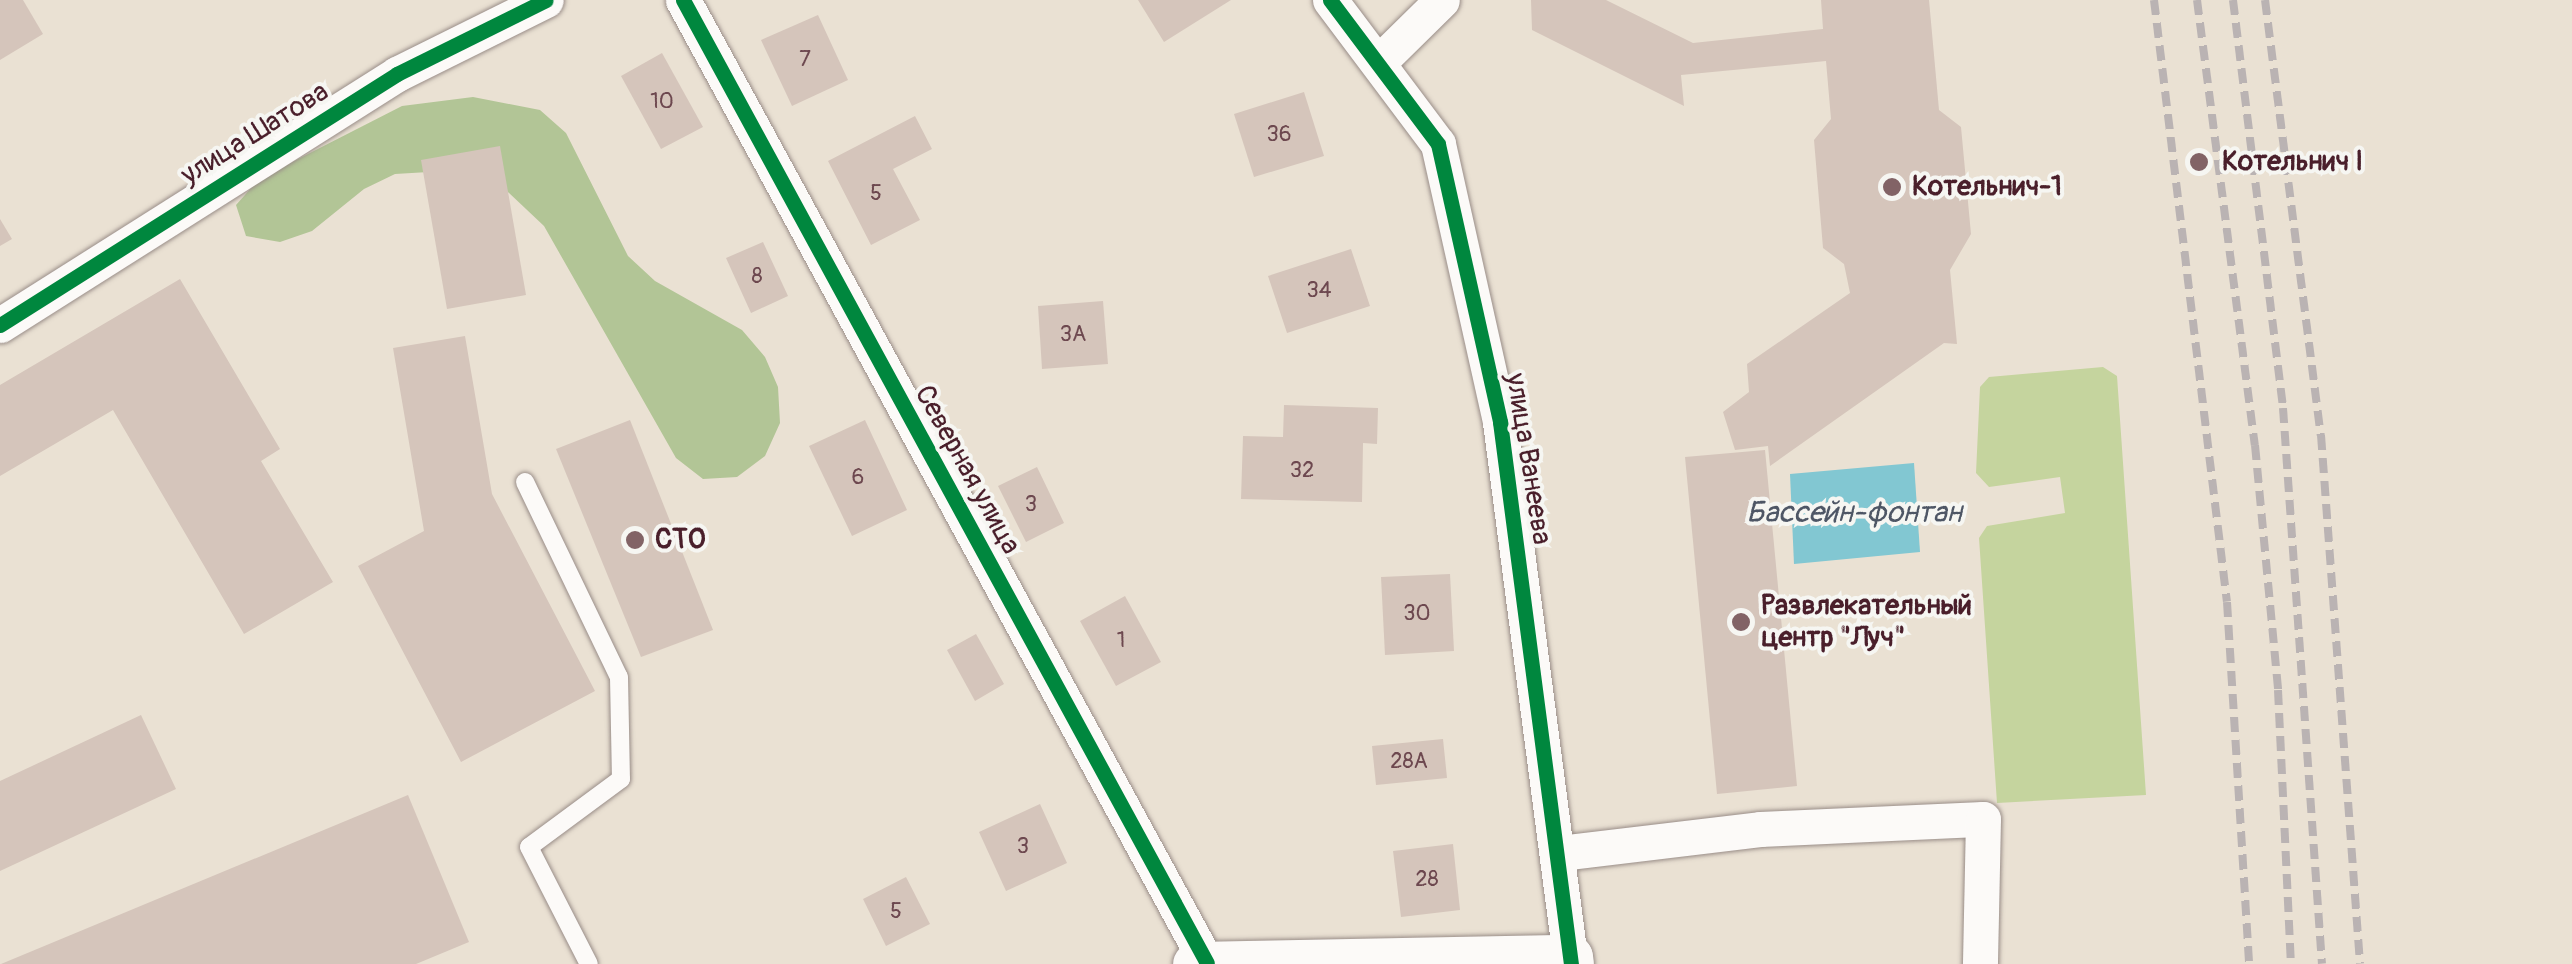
<!DOCTYPE html>
<meta charset="utf-8">
<style>
body{margin:0}
#map{position:relative;width:2572px;height:964px;overflow:hidden;background:#eae1d3;font-family:Pangolin,sans-serif}
div>[style]{position:absolute}
[style*='--x']{left:calc(var(--x)*1px);top:calc(var(--y)*1px);width:calc(var(--w)*1px);rotate:calc(var(--a)*1deg)}
.green>*{inset:0;background:#c5d49e}
.forest>*{inset:0;background:#b2c596}
.water>*{inset:0;background:#82c7d2}
.building>*{inset:0;background:#d5c5bb}
.roads{filter:drop-shadow(0 0 2px #998d88) drop-shadow(0 0 2px #998d88)}
.service>*{height:18px;margin:-9px;padding:0 9px;transform-origin:9px;border-radius:9px;background:#fcfaf8}
.minor>*{height:35px;margin:-17.5px;padding:0 17.5px;transform-origin:17.5px;border-radius:17.5px;background:#fcfaf8}
.tertiary>*{height:45px;margin:-22.5px;padding:0 22.5px;transform-origin:22.5px;border-radius:22.5px;background:#fcfaf8}
.rail>*{height:8px;margin-top:-4px;transform-origin:0;background:repeating-linear-gradient(90deg,#bab3b3 0 15px,transparent 0 23px)}
.cycleway>*{height:15px;margin:-7.5px;padding:0 7.5px;transform-origin:7.5px;border-radius:7.5px;background:#00873e}
.dots>*{width:28px;height:28px;translate:-50% -50%;box-sizing:border-box;border:5px solid #f6f6f2;border-radius:50%}
span{translate:-50% -50%;white-space:nowrap;text-align:center;line-height:1.15;-webkit-text-stroke:8px #f6f6f2;paint-order:stroke}
.number-label{font-size:22px;color:#6d484f}
.number-label span{-webkit-text-stroke-width:0}
.street-label{font-size:28px;color:#4a1f2b}
.poi-label{font-size:28px;color:#4a1f2b;font-weight:700}
.left{translate:0 -50%;text-align:left}
.water-label{font-size:30px;color:#4e5665;font-style:italic}
</style>
<div id="map">
<div class="green">
<i style="clip-path:polygon(2103px 367px,2117px 376px,2146px 795px,1997px 803px,1979px 538px,1987px 526px,2065px 513px,2060px 477px,1989px 487px,1976px 473px,1980px 387px,1989px 377px)"></i>
</div>
<div class="forest">
<i style="clip-path:polygon(473px 97px,540px 110px,566px 133px,628px 256px,655px 281px,742px 330px,765px 357px,778px 387px,780px 423px,765px 456px,737px 477px,703px 479px,676px 458px,544px 226px,493px 178px,462px 170px,395px 174px,364px 189px,312px 231px,280px 242px,246px 236px,236px 205px,259px 179px,402px 106px)"></i>
</div>
<div class="water">
<i style="clip-path:polygon(1914px 463px,1920px 552px,1794px 564px,1790px 474px)"></i>
</div>
<div class="building">
<i style="clip-path:polygon(0 0,23px 0,43px 34px,0 60px)"></i>
<i style="clip-path:polygon(1138px 0,1231px 0,1164px 42px)"></i>
<i style="clip-path:polygon(1531px 0,1606px 0,1693px 43px,1823px 29px,1821px 0,1929px 0,1939px 110px,1961px 127px,1971px 234px,1950px 270px,1957px 344px,1944px 343px,1770px 466px,1768px 446px,1735px 450px,1723px 412px,1749px 392px,1747px 364px,1850px 293px,1844px 264px,1823px 248px,1814px 140px,1831px 119px,1826px 61px,1681px 75px,1684px 106px,1532px 30px)"></i>
<i style="clip-path:polygon(818px 15px,848px 80px,792px 106px,761px 40px)"></i>
<i style="clip-path:polygon(662px 53px,703px 127px,661px 149px,621px 76px)"></i>
<i style="clip-path:polygon(1304px 92px,1324px 156px,1254px 177px,1234px 114px)"></i>
<i style="clip-path:polygon(915px 116px,932px 149px,893px 169px,920px 220px,871px 245px,828px 161px)"></i>
<i style="clip-path:polygon(500px 146px,526px 295px,447px 309px,421px 160px)"></i>
<i style="clip-path:polygon(0 219px,12px 239px,0 246px)"></i>
<i style="clip-path:polygon(763px 242px,788px 296px,751px 313px,726px 258px)"></i>
<i style="clip-path:polygon(1351px 249px,1370px 306px,1287px 333px,1268px 276px)"></i>
<i style="clip-path:polygon(180px 279px,280px 449px,261px 461px,333px 582px,244px 634px,113px 410px,0 476px,0 385px)"></i>
<i style="clip-path:polygon(1103px 301px,1108px 364px,1042px 369px,1038px 306px)"></i>
<i style="clip-path:polygon(465px 336px,492px 494px,595px 691px,461px 762px,358px 566px,424px 531px,393px 348px)"></i>
<i style="clip-path:polygon(1284px 405px,1378px 408px,1377px 444px,1363px 443px,1362px 502px,1241px 499px,1243px 436px,1283px 437px)"></i>
<i style="clip-path:polygon(630px 420px,713px 630px,641px 657px,556px 449px)"></i>
<i style="clip-path:polygon(865px 420px,907px 510px,852px 536px,809px 446px)"></i>
<i style="clip-path:polygon(1765px 450px,1797px 786px,1717px 794px,1685px 457px)"></i>
<i style="clip-path:polygon(1037px 467px,1064px 523px,1026px 542px,998px 486px)"></i>
<i style="clip-path:polygon(1450px 574px,1454px 651px,1385px 655px,1381px 577px)"></i>
<i style="clip-path:polygon(1125px 596px,1161px 662px,1116px 686px,1080px 621px)"></i>
<i style="clip-path:polygon(976px 634px,1004px 684px,975px 701px,947px 650px)"></i>
<i style="clip-path:polygon(141px 715px,176px 789px,0 871px,0 781px)"></i>
<i style="clip-path:polygon(1443px 739px,1447px 778px,1376px 785px,1372px 746px)"></i>
<i style="clip-path:polygon(408px 795px,469px 942px,416px 964px,1px 964px)"></i>
<i style="clip-path:polygon(1040px 804px,1067px 863px,1006px 891px,979px 832px)"></i>
<i style="clip-path:polygon(1453px 844px,1460px 910px,1401px 917px,1393px 851px)"></i>
<i style="clip-path:polygon(906px 877px,930px 924px,886px 946px,863px 899px)"></i>
</div>
<div class="roads">
<div class="service">
<i style="--x:525;--y:482;--w:216;--a:64.3"></i>
<i style="--x:619;--y:677;--w:102;--a:88.9"></i>
<i style="--x:621;--y:779;--w:114;--a:143.5"></i>
<i style="--x:529;--y:847;--w:131;--a:62.9"></i>
</div>
<div class="minor">
<i style="--x:683;--y:0;--w:1096;--a:61.45"></i>
<i style="--x:1330;--y:0;--w:180;--a:53.1"></i>
<i style="--x:1438;--y:144;--w:285;--a:77.4"></i>
<i style="--x:1500;--y:422;--w:540;--a:82.55"></i>
<i style="--x:1379;--y:62;--w:88;--a:-44.5"></i>
<i style="--x:0;--y:325;--w:470;--a:-32.3"></i>
<i style="--x:397;--y:74;--w:166;--a:-26.4"></i>
<i style="--x:1560;--y:853;--w:201;--a:-6.8"></i>
<i style="--x:1760;--y:829;--w:223;--a:-2.6"></i>
<i style="--x:1983;--y:819;--w:145;--a:91.2"></i>
</div>
<div class="tertiary">
<i style="--x:1195;--y:964;--w:375;--a:-1.1"></i>
<i style="--x:1570;--y:957;--w:7;--a:82"></i>
</div>
</div>
<div class="rail">
<i style="--x:2154;--y:0;--w:606;--a:83.09"></i>
<i style="--x:2227;--y:602;--w:363;--a:86.5"></i>
<i style="--x:2197;--y:0;--w:449;--a:82.6"></i>
<i style="--x:2255;--y:445;--w:246;--a:84.6"></i>
<i style="--x:2278;--y:690;--w:274;--a:87.3"></i>
<i style="--x:2233;--y:0;--w:411;--a:83"></i>
<i style="--x:2283;--y:408;--w:557;--a:85.99"></i>
<i style="--x:2265;--y:0;--w:439;--a:82.7"></i>
<i style="--x:2321;--y:435;--w:530;--a:85.78"></i>
</div>
<div class="cycleway">
<i style="--x:683;--y:0;--w:1096;--a:61.45"></i>
<i style="--x:1330;--y:0;--w:180;--a:53.1"></i>
<i style="--x:1438;--y:144;--w:285;--a:77.4"></i>
<i style="--x:1500;--y:422;--w:547;--a:82.54"></i>
<i style="--x:0;--y:325;--w:470;--a:-32.3"></i>
<i style="--x:397;--y:74;--w:166;--a:-26.4"></i>
</div>
<div class="dots">
<i style="left:2199px;top:162px;background:#826366"></i>
<i style="left:1892px;top:187px;background:#826366"></i>
<i style="left:635px;top:540px;background:#826366"></i>
<i style="left:1741px;top:622px;background:#826366"></i>
</div>
<div class="number-label">
<span style="left:805px;top:60px">7</span>
<span style="left:662px;top:102px">10</span>
<span style="left:1279px;top:135px">36</span>
<span style="left:876px;top:194px">5</span>
<span style="left:757px;top:277px">8</span>
<span style="left:1319px;top:291px">34</span>
<span style="left:1073px;top:335px">3А</span>
<span style="left:1302px;top:471px">32</span>
<span style="left:858px;top:478px">6</span>
<span style="left:1031px;top:505px">3</span>
<span style="left:1417px;top:614px">30</span>
<span style="left:1121px;top:641px">1</span>
<span style="left:1409px;top:762px">28А</span>
<span style="left:1023px;top:847px">3</span>
<span style="left:1427px;top:880px">28</span>
<span style="left:896px;top:912px">5</span>
</div>
<div class="street-label">
<span style="left:255px;top:134px;rotate:-32deg">улица Шатова</span>
<span style="left:1528px;top:459px;rotate:81deg">улица Ванеева</span>
<span style="left:967px;top:470px;rotate:61deg">Северная улица</span>
</div>
<div class="poi-label">
<span class="left" style="left:2222px;top:162px">Котельнич I</span>
<span class="left" style="left:1912px;top:187px">Котельнич-1</span>
<span class="left" style="left:655px;top:540px">СТО</span>
<span class="left" style="left:1761px;top:622px">Развлекательный<br>центр "Луч"</span>
</div>
<div class="water-label">
<span style="left:1854px;top:513px">Бассейн-фонтан</span>
</div>
</div>
